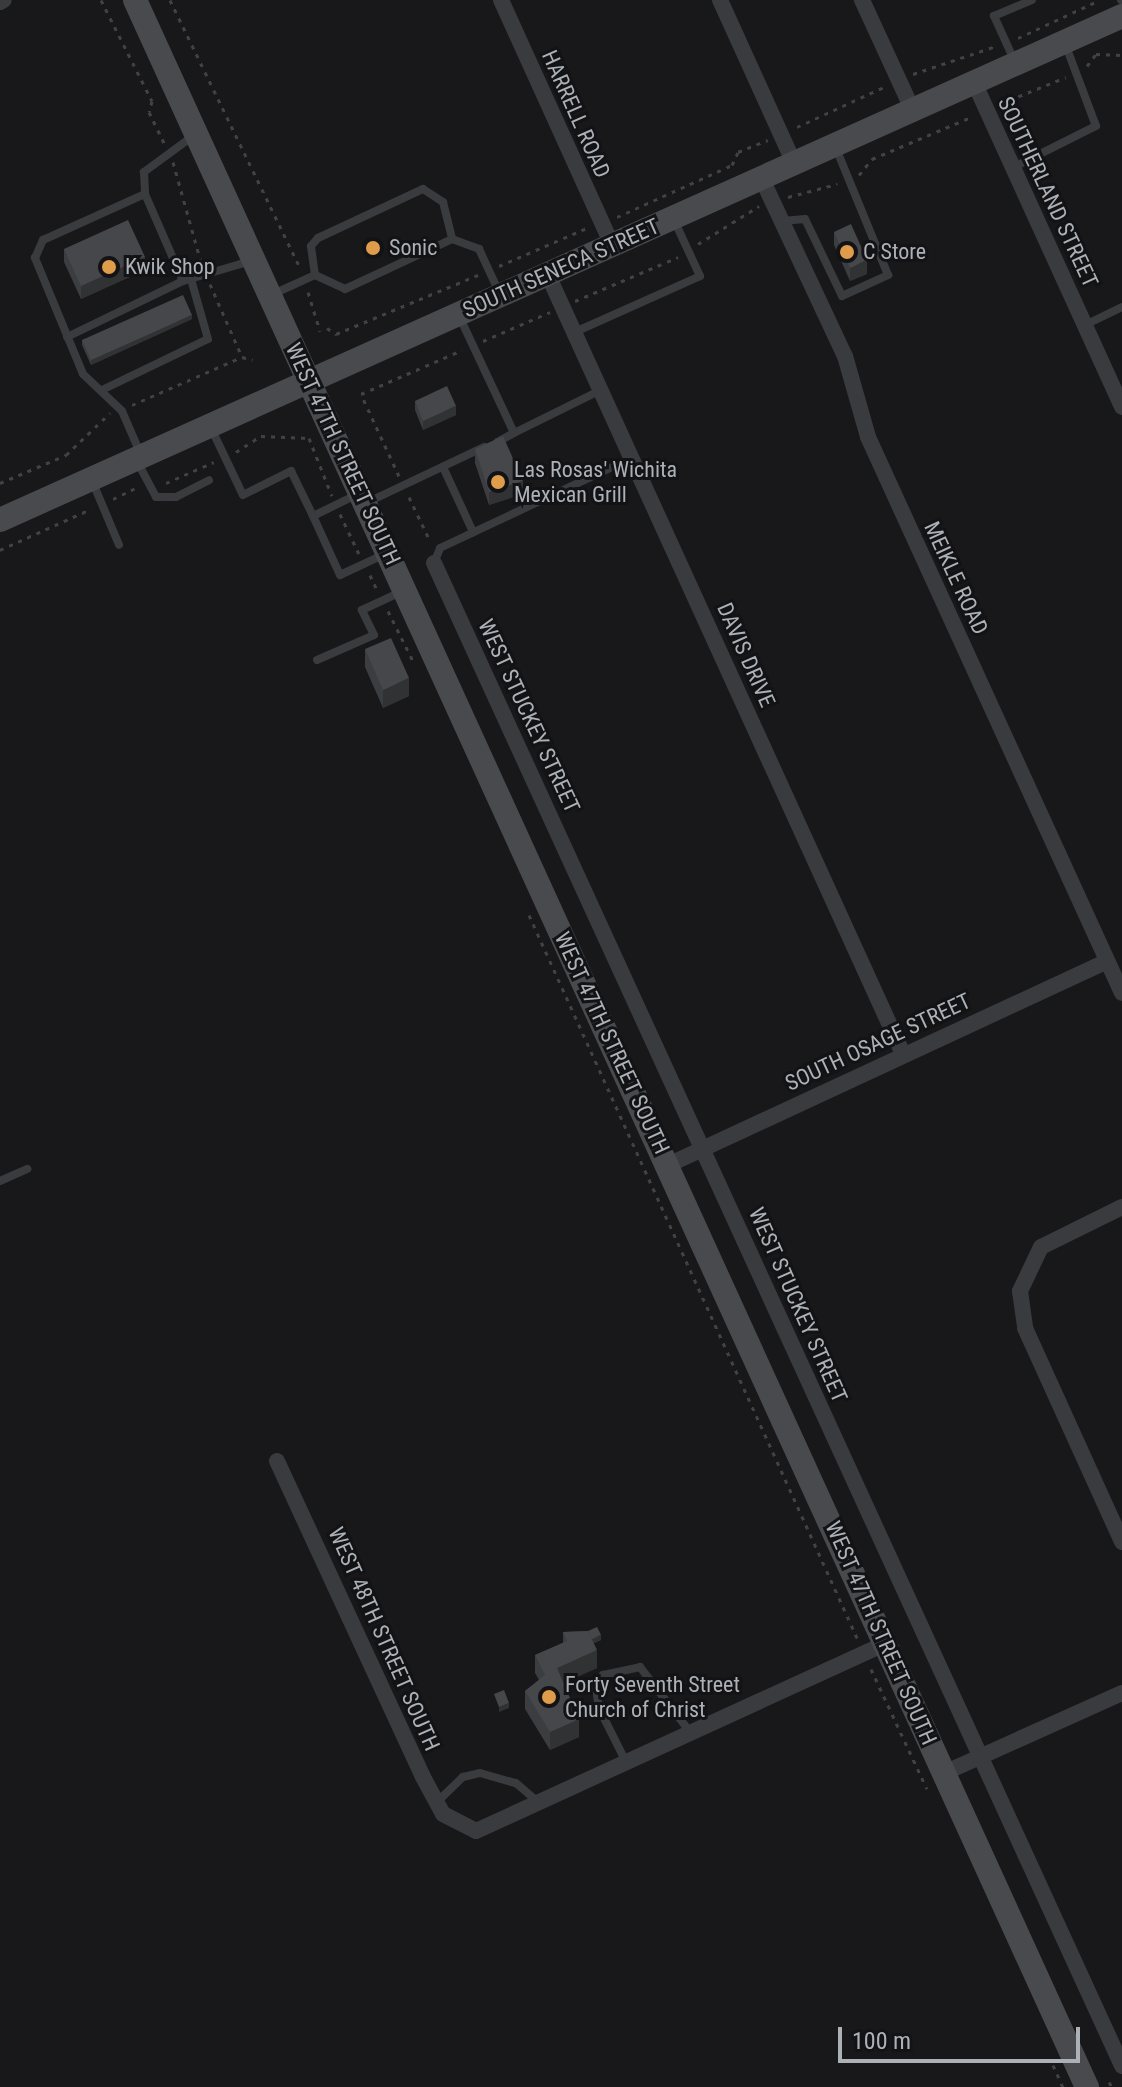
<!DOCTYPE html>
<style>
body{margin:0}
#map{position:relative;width:1122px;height:2087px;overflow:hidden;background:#18181a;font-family:"Roboto Condensed",sans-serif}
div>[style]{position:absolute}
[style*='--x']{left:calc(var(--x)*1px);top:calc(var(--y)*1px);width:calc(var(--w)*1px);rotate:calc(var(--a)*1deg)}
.path>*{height:3px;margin-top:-1.5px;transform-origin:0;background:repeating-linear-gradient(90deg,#404245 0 4px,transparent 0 10px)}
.lane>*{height:8px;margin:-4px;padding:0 4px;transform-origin:4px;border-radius:4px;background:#3a3b3f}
.street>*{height:16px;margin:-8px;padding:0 8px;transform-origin:8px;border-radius:8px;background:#3a3b3f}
.secondary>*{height:24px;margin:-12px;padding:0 12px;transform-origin:12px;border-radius:12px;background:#484a4e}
.wall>*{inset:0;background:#3b3d40}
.shaded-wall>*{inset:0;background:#303234}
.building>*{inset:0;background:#45474a}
.dots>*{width:22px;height:22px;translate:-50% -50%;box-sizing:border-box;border:4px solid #131315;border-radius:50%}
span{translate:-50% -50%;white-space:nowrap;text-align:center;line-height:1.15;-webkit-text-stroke:6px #131315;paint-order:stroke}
.street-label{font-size:22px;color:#acb1b8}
.poi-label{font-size:22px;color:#acb1b8}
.left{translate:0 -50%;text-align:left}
.scale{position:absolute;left:838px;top:2027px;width:242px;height:36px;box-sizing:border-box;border:4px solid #acb1b8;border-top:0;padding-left:10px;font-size:24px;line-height:28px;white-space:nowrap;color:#acb1b8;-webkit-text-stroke:6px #131315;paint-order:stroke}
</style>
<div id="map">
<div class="path">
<i style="--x:101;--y:0;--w:113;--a:63.2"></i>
<i style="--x:152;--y:101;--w:11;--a:105"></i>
<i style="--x:149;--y:112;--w:37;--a:64"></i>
<i style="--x:170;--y:0;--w:300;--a:64.1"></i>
<i style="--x:1018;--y:38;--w:90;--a:-24.9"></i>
<i style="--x:1087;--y:66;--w:15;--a:-53"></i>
<i style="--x:1096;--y:54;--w:26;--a:2"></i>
<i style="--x:913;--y:74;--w:88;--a:-18.6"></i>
<i style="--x:1000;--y:104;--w:71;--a:-22.2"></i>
<i style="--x:797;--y:127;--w:96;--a:-24.7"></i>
<i style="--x:173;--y:162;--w:104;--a:74.4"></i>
<i style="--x:859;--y:175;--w:21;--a:-51"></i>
<i style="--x:872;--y:159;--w:108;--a:-23"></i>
<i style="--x:788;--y:197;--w:51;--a:-14.9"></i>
<i style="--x:617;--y:217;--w:126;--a:-24.3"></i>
<i style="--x:732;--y:165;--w:14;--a:-65"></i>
<i style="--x:738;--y:152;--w:32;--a:-22"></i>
<i style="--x:698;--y:244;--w:72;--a:-31.9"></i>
<i style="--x:499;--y:266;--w:96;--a:-23.4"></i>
<i style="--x:210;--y:284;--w:80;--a:66.3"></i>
<i style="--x:308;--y:292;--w:41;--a:72.9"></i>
<i style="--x:575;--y:301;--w:112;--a:-23.1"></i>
<i style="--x:327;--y:328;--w:11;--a:34"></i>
<i style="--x:336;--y:334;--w:154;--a:-22.6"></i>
<i style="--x:483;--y:341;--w:73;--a:-23.4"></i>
<i style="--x:132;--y:405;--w:120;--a:-23.6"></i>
<i style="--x:242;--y:357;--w:11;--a:15"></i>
<i style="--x:236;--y:452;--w:30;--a:-33"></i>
<i style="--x:261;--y:436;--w:48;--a:2.4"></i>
<i style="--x:309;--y:438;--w:62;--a:68.4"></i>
<i style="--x:399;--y:476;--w:90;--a:-114.9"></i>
<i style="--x:361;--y:394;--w:110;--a:-23.5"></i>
<i style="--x:0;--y:483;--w:72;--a:-23"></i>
<i style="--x:66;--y:455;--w:61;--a:-43.7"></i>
<i style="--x:166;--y:483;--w:52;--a:-23.6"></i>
<i style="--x:409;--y:497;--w:49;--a:64.5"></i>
<i style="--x:113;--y:499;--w:28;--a:-26"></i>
<i style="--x:340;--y:514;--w:44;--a:64.6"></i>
<i style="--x:0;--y:550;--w:100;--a:-24.3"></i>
<i style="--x:370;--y:575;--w:17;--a:65"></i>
<i style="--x:388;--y:611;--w:56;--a:63.4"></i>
<i style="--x:529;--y:915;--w:796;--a:65.59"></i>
<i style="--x:871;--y:1669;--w:132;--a:65"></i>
<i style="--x:1053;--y:2065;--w:24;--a:66"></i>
<i style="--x:1109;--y:2082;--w:6;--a:59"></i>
</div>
<div class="lane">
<i style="--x:1121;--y:0;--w:1;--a:45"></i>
<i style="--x:1015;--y:62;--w:51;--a:-114.5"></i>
<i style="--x:994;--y:16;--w:41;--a:-22.8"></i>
<i style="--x:193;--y:136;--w:61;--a:143.7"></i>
<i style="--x:144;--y:172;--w:22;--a:87"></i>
<i style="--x:145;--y:194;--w:95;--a:66.4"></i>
<i style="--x:183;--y:281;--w:71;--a:-16.4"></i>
<i style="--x:1012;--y:168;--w:94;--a:-26.6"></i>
<i style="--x:1096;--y:126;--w:85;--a:-110.6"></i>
<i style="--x:782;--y:221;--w:23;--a:-5"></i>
<i style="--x:805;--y:219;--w:85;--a:64.3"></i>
<i style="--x:842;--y:296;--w:51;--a:-24.5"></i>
<i style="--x:888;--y:275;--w:137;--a:-112.3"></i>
<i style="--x:315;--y:275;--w:29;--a:-98"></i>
<i style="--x:311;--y:246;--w:11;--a:-49"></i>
<i style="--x:318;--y:238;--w:116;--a:-25"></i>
<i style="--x:423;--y:189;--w:24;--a:33"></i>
<i style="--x:443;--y:202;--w:38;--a:76"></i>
<i style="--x:271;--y:295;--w:48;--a:-24.4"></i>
<i style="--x:315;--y:275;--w:33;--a:25"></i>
<i style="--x:345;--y:289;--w:118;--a:-25"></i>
<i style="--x:452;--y:239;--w:29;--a:20"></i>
<i style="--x:479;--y:249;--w:47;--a:65.1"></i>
<i style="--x:460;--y:318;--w:127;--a:64.8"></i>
<i style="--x:514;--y:433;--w:19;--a:152"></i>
<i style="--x:1085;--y:325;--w:41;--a:-25.9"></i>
<i style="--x:575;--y:332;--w:137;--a:-24.1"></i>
<i style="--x:700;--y:276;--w:62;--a:-114.9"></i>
<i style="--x:67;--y:337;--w:129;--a:-25.8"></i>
<i style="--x:104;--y:389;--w:115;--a:-25.7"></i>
<i style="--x:208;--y:339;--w:58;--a:-105.9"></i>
<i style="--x:211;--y:428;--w:74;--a:64.5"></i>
<i style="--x:243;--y:495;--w:54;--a:-26.6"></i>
<i style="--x:291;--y:471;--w:50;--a:63.9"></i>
<i style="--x:514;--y:433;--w:97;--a:-26.3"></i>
<i style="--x:141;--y:455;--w:48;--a:-113.4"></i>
<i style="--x:122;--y:411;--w:54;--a:-136.5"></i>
<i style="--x:83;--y:374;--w:126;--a:-112.5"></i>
<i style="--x:35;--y:258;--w:20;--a:-66"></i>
<i style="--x:43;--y:240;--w:112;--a:-24.3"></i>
<i style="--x:138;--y:463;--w:38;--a:62"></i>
<i style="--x:156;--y:497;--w:20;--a:0"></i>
<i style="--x:176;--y:497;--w:37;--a:-27"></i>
<i style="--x:443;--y:467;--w:72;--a:65.2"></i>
<i style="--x:93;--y:483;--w:67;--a:67.2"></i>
<i style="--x:356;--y:495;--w:48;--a:154"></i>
<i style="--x:313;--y:516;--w:65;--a:65.4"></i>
<i style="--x:340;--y:575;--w:50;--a:-25"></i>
<i style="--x:366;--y:503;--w:131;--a:-25.4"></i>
<i style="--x:434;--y:563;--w:16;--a:-68"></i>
<i style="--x:440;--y:548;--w:211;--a:-25.2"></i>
<i style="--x:317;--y:660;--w:62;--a:-23.7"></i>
<i style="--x:374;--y:635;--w:28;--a:-116"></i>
<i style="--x:362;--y:610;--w:43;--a:-24.8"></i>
<i style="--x:0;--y:1181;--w:30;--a:-24"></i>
<i style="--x:626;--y:1762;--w:60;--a:-116.6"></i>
<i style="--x:599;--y:1708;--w:24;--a:-99"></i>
<i style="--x:595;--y:1684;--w:12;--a:-48"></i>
<i style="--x:603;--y:1675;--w:38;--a:-12"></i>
<i style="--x:640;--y:1667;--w:82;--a:52.4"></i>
<i style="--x:437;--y:1802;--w:36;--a:-44"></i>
<i style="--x:463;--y:1777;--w:17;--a:-13"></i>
<i style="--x:480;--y:1773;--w:37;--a:16"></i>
<i style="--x:516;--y:1783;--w:29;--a:41"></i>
</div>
<div class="street">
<i style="--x:501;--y:0;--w:269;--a:65.6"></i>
<i style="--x:720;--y:0;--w:179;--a:65.6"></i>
<i style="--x:862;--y:0;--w:122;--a:65.3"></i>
<i style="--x:0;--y:2;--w:4;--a:-27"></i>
<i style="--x:974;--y:82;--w:357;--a:65.5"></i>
<i style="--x:761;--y:177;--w:198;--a:64.9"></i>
<i style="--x:845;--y:356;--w:84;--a:74.1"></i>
<i style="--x:868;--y:437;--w:611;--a:65.45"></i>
<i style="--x:548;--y:275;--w:856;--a:65.5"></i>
<i style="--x:434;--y:563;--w:1653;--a:65.4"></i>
<i style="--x:668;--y:1165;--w:484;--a:-24.9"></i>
<i style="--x:1122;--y:1207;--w:90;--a:153.7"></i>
<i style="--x:1041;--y:1247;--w:49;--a:115.5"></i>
<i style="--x:1020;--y:1291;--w:37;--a:82"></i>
<i style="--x:1025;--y:1328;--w:235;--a:65.6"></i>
<i style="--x:277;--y:1461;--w:348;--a:65.2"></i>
<i style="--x:423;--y:1777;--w:42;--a:61.6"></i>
<i style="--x:443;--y:1814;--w:37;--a:27"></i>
<i style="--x:476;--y:1831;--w:451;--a:-24.6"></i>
<i style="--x:944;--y:1773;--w:195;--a:-24.2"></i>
</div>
<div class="secondary">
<i style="--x:135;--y:0;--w:2294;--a:65.48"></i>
<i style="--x:0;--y:520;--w:1230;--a:-24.19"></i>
</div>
<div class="wall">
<i style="clip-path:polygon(834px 232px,867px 274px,850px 281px,834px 245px)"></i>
<i style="clip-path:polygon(64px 249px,145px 270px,81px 299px,64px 262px)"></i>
<i style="clip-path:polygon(192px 319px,91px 365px,82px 345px,82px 340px)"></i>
<i style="clip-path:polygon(415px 401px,456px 415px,423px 430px,415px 410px)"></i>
<i style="clip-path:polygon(475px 449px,523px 494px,489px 505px,475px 463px)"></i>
<i style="clip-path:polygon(365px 649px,409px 696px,383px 708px,365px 667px)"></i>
<i style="clip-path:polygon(588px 1631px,601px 1640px,594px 1643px,597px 1668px,563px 1683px,579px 1737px,550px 1750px,525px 1709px,525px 1691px,539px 1680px,535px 1673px,535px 1655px,563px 1643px,563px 1632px)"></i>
</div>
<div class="shaded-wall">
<i style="clip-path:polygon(145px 257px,145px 270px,81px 299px,81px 286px)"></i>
<i style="clip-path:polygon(867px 260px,867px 274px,850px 281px,850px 268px)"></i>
<i style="clip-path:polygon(192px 315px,192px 319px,91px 365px,91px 360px)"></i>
<i style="clip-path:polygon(456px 406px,456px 415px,423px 430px,423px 421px)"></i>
<i style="clip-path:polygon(523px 481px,523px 494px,489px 505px,489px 492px)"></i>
<i style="clip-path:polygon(409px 678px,409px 696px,383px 708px,383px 690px)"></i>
<i style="clip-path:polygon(601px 1635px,601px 1640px,590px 1645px,590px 1640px)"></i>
<i style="clip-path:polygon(597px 1650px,597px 1668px,557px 1686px,557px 1668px)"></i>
<i style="clip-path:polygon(509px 1703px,509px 1708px,499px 1712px,499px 1707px)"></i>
<i style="clip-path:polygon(579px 1719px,579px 1737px,550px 1750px,550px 1732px)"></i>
</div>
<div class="building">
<i style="clip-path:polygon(128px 220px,145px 257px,81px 286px,64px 249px)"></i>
<i style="clip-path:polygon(851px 224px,867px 260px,850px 268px,834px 232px)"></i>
<i style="clip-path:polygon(183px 295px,192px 315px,91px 360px,82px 340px)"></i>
<i style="clip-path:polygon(447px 386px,456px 406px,423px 421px,415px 401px)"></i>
<i style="clip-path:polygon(503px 436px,523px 481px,489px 492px,475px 449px)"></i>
<i style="clip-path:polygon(391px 638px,409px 678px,383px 690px,365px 649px)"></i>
<i style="clip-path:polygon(597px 1627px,601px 1635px,592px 1639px,588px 1631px)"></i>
<i style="clip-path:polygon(588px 1631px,597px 1650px,557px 1668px,579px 1719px,550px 1732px,525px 1691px,545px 1675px,535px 1655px,567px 1641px,563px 1632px)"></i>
<i style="clip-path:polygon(504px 1690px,509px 1703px,499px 1707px,494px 1694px)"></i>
</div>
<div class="dots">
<i style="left:373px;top:248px;background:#df9d4b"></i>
<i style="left:847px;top:252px;background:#df9d4b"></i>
<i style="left:109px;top:267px;background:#df9d4b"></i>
<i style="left:498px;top:482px;background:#df9d4b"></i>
<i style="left:549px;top:1697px;background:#df9d4b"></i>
</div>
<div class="street-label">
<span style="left:576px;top:114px;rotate:66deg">HARRELL ROAD</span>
<span style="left:1048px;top:192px;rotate:65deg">SOUTHERLAND STREET</span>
<span style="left:561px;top:268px;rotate:-24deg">SOUTH SENECA STREET</span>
<span style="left:343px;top:454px;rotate:65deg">WEST 47TH STREET SOUTH</span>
<span style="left:956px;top:578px;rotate:65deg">MEIKLE ROAD</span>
<span style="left:746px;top:655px;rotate:66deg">DAVIS DRIVE</span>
<span style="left:529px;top:716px;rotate:65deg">WEST STUCKEY STREET</span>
<span style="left:878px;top:1042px;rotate:-25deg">SOUTH OSAGE STREET</span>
<span style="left:612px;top:1043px;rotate:65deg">WEST 47TH STREET SOUTH</span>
<span style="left:798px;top:1305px;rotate:66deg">WEST STUCKEY STREET</span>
<span style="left:881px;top:1633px;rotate:66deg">WEST 47TH STREET SOUTH</span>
<span style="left:384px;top:1639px;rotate:66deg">WEST 48TH STREET SOUTH</span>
</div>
<div class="poi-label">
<span class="left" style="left:389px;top:248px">Sonic</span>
<span class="left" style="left:863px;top:252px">C Store</span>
<span class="left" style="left:125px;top:267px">Kwik Shop</span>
<span class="left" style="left:514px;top:482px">Las Rosas' Wichita<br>Mexican Grill</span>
<span class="left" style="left:565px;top:1697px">Forty Seventh Street<br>Church of Christ</span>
</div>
<div class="scale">100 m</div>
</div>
